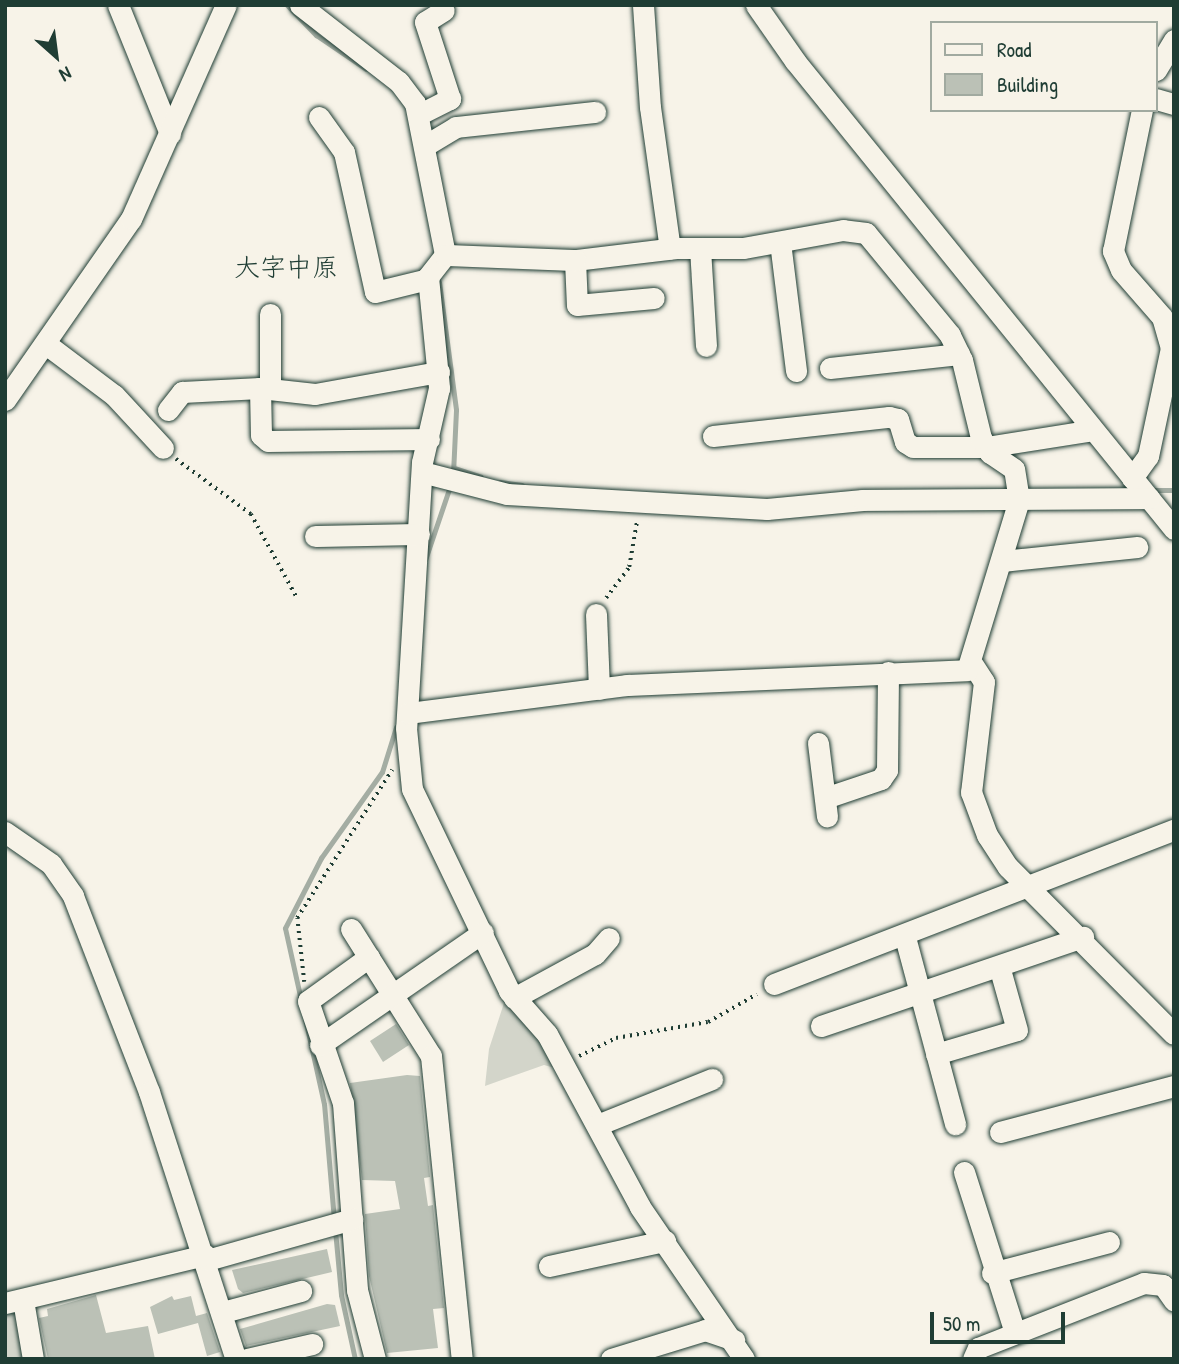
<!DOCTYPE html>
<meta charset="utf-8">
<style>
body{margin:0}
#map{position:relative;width:1179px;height:1364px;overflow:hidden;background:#f7f3e8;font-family:"Patrick Hand","Klee One",sans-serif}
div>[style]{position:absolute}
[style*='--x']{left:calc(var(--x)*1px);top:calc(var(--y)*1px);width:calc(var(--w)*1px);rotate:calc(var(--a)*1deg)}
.green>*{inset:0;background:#d3d5ca}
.stream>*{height:5px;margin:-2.5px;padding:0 2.5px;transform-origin:2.5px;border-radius:2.5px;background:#a4ada3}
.building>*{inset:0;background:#bbc1b6}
.path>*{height:3.5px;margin-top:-1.75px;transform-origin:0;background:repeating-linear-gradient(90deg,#1f3d34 0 2px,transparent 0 7px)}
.roads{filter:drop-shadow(0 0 2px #1f3d34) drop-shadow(0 0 2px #1f3d34)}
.minor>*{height:21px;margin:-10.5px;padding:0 10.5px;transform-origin:10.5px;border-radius:10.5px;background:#f7f3e8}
span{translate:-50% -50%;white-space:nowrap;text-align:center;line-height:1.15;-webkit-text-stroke:5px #f7f3e8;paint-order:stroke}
.quarter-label{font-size:26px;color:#1f3d34}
.frame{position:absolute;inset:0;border:7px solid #1f3d34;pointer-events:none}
.legend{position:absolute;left:930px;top:21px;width:228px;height:91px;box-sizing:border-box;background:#f7f3e8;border:2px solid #a1aaa0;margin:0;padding:9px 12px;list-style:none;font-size:21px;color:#1f3d34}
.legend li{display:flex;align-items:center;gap:14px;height:35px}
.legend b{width:35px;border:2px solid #a1aaa0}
.north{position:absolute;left:21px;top:21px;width:70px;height:70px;-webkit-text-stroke:5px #f7f3e8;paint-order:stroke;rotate:152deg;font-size:19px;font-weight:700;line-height:28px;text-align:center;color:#1f3d34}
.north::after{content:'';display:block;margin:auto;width:24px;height:32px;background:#1f3d34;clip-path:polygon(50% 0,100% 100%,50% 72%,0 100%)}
.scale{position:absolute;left:930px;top:1312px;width:135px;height:32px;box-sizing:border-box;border:4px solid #1f3d34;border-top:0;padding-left:9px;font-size:21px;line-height:24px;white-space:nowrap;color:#1f3d34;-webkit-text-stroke:5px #f7f3e8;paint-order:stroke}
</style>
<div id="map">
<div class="green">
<i style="clip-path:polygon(504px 1003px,518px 1009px,562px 1070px,544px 1065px,485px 1086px,489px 1049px)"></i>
<i style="clip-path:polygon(16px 1311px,29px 1359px,5px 1359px,5px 1313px)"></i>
</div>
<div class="stream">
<i style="--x:287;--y:5;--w:42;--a:46"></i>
<i style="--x:316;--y:35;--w:60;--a:34.2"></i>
<i style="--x:439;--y:282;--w:129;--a:82.4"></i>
<i style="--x:456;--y:410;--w:63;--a:92.7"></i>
<i style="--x:454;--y:468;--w:28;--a:18"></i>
<i style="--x:500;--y:482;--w:22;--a:8"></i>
<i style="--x:1150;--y:490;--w:24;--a:0"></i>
<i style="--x:425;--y:560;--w:81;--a:-71.3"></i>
<i style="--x:334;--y:1220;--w:116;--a:-94.9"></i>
<i style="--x:324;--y:1104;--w:180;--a:-102.5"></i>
<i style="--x:285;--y:928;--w:79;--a:-62.8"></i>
<i style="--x:321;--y:858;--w:105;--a:-54.7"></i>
<i style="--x:382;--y:772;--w:47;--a:-72.7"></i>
<i style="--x:335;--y:1230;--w:65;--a:84.7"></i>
<i style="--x:341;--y:1295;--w:66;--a:77.7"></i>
</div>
<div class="building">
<i style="clip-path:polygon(396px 1024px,409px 1045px,383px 1062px,370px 1041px)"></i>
<i style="clip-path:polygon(407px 1075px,420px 1076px,430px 1177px,424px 1178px,428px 1206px,433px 1205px,444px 1308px,433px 1309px,438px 1348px,387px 1353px,369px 1276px,365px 1214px,400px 1209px,395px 1181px,362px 1180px,350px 1083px)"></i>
<i style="clip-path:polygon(327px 1249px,332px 1272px,243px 1293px,238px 1289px,232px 1270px)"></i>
<i style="clip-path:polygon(96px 1295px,106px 1333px,148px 1326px,155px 1359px,48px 1359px,39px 1318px,48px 1316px,47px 1309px)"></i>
<i style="clip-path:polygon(172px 1296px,174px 1300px,191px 1296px,196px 1316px,207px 1313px,220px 1352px,207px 1356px,198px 1323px,158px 1334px,150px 1307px)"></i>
<i style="clip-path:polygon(327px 1304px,335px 1305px,340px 1326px,246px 1346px,240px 1329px)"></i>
</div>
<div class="path">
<i style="--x:176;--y:459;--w:93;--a:36.3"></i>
<i style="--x:251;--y:514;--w:94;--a:61.2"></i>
<i style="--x:606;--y:598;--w:39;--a:-53"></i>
<i style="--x:629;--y:567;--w:48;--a:-80.3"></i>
<i style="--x:304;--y:982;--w:64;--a:-96.2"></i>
<i style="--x:297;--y:918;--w:176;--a:-57.3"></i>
<i style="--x:579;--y:1056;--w:41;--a:-25.9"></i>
<i style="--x:616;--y:1038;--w:93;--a:-9.9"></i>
<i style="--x:708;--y:1022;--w:56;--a:-29.7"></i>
</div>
<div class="roads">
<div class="minor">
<i style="--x:118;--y:5;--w:139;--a:68"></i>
<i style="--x:300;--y:5;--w:125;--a:37.9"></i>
<i style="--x:399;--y:82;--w:26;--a:53"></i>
<i style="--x:415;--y:103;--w:155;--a:78.8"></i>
<i style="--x:445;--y:255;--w:28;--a:128"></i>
<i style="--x:428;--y:277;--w:112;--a:84.3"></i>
<i style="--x:439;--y:388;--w:76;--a:102.9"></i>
<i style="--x:422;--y:462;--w:266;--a:93.4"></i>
<i style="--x:406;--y:728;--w:61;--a:84.4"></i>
<i style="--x:412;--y:789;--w:224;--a:64.3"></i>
<i style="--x:509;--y:991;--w:57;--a:48.5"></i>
<i style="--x:547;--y:1034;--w:196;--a:61.7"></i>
<i style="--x:640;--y:1207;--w:184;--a:55.6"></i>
<i style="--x:643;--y:5;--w:102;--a:86.1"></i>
<i style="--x:650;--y:107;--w:143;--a:82"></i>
<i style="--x:756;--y:5;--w:68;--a:55.1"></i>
<i style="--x:795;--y:61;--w:602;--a:51"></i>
<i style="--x:1156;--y:70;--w:35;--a:-59"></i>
<i style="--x:1156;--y:99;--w:19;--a:16"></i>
<i style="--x:420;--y:114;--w:34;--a:-27"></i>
<i style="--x:450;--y:99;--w:81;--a:-108"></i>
<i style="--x:425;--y:22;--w:22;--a:-32"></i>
<i style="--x:319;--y:117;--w:43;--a:54.5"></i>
<i style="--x:344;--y:152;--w:143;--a:77.5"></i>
<i style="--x:375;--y:292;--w:55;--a:-13.8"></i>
<i style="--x:426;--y:145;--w:35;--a:-31"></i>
<i style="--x:456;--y:127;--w:140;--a:-6.2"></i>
<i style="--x:780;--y:242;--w:130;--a:82.9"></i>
<i style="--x:700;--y:248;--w:98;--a:86.5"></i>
<i style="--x:575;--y:260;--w:45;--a:87.5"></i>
<i style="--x:577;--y:305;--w:77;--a:-5.2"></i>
<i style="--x:46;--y:344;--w:85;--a:36.9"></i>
<i style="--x:114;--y:395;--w:72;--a:47.2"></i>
<i style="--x:830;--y:368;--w:130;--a:-6.2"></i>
<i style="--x:260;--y:388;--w:47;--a:88.8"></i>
<i style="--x:261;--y:435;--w:9;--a:41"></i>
<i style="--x:268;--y:441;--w:161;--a:-0.7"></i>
<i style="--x:270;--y:389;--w:75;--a:-90"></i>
<i style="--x:5;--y:400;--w:221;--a:-55.2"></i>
<i style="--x:131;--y:219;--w:234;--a:-66.1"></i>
<i style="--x:168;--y:410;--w:23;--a:-52"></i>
<i style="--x:182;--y:392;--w:78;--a:-2.9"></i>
<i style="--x:260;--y:388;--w:55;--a:6.2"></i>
<i style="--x:315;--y:394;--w:126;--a:-10.1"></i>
<i style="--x:713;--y:436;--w:177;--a:-6.2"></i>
<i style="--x:889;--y:417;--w:9;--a:13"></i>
<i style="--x:898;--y:419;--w:24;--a:73"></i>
<i style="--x:905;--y:442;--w:9;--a:32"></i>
<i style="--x:913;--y:447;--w:73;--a:0"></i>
<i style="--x:986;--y:447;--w:108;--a:-9"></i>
<i style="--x:422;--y:472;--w:88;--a:14.5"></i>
<i style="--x:507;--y:494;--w:260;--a:3.3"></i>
<i style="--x:767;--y:509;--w:96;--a:-5.4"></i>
<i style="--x:863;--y:500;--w:286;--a:-0.4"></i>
<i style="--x:1132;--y:478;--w:27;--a:-54"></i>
<i style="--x:1148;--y:456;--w:110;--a:-78"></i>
<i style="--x:1171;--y:348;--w:32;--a:-106"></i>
<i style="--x:1162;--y:317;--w:62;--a:-131.1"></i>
<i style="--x:1121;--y:270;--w:21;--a:-113"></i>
<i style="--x:1113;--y:251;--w:144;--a:-78.4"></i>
<i style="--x:315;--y:536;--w:104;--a:-1.1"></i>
<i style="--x:1002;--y:561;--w:136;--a:-5.9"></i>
<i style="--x:596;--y:614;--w:75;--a:87.7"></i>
<i style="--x:973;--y:665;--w:20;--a:57"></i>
<i style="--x:984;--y:682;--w:111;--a:96.7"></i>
<i style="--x:971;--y:792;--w:46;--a:69.6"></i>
<i style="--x:987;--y:835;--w:38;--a:57"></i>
<i style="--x:1008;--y:867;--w:235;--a:45.2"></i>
<i style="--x:408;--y:713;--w:221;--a:-7.3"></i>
<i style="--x:627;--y:685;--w:340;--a:-2.5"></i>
<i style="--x:967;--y:670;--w:178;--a:-73"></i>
<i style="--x:1019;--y:500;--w:31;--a:-99"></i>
<i style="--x:1014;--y:469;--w:29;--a:-146"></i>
<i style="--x:990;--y:453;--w:17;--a:-121"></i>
<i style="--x:981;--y:438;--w:80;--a:-103.7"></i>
<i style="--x:962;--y:360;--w:28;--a:-116"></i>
<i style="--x:950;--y:335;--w:132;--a:-129.5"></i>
<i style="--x:866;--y:233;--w:23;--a:-173"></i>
<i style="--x:843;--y:230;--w:102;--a:169.8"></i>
<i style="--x:743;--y:248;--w:67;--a:180"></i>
<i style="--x:676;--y:248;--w:102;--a:173.2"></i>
<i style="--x:575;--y:260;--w:130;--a:-177.8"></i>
<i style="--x:818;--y:743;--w:74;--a:83"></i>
<i style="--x:825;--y:798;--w:59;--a:-18.7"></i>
<i style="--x:881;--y:779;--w:11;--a:-56"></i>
<i style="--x:887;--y:770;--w:98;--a:-89.4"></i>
<i style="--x:5;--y:832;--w:56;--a:34.8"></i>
<i style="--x:51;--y:864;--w:39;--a:55"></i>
<i style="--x:73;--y:896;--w:210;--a:68.8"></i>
<i style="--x:149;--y:1092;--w:281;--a:72"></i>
<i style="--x:351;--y:929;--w:150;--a:57.8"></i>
<i style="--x:431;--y:1056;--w:305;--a:84.2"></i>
<i style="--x:905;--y:937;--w:194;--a:75"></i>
<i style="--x:369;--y:957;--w:75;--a:144.2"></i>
<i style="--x:308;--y:1001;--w:108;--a:71.1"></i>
<i style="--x:343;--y:1103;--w:188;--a:85.7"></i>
<i style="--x:357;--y:1290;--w:71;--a:75.4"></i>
<i style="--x:774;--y:984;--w:429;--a:-21.1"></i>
<i style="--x:514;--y:998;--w:92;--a:-28.5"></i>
<i style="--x:595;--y:954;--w:21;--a:-49"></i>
<i style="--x:821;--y:1026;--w:277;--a:-18.8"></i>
<i style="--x:320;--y:1045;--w:198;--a:-34.7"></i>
<i style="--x:936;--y:1054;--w:84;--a:-16.5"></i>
<i style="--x:1017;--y:1030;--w:66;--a:-105.7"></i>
<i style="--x:597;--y:1125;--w:124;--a:-21.8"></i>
<i style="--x:1000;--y:1132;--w:180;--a:-14.8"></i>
<i style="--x:964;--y:1172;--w:169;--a:72.4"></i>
<i style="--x:207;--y:1260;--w:151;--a:-15.8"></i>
<i style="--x:549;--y:1266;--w:119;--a:-12.2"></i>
<i style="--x:992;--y:1273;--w:121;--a:-14.8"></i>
<i style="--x:23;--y:1300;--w:60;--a:80.4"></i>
<i style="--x:5;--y:1303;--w:206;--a:-13.5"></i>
<i style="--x:223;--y:1312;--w:81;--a:-15.1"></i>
<i style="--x:247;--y:1359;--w:67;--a:-13"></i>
<i style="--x:611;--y:1359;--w:98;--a:-17.1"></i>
<i style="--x:705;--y:1330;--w:31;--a:19"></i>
<i style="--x:973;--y:1359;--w:12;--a:-66"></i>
<i style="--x:978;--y:1348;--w:178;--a:-21.4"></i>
<i style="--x:1144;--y:1283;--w:19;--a:6"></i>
<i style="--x:1163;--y:1285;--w:19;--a:55"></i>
</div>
</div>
<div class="quarter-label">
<span style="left:286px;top:267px">大字中原</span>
</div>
<div class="frame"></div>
<ul class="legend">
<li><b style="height:9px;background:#f7f3e8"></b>Road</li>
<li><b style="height:19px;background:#bbc1b6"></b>Building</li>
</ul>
<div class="north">N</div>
<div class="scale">50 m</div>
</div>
